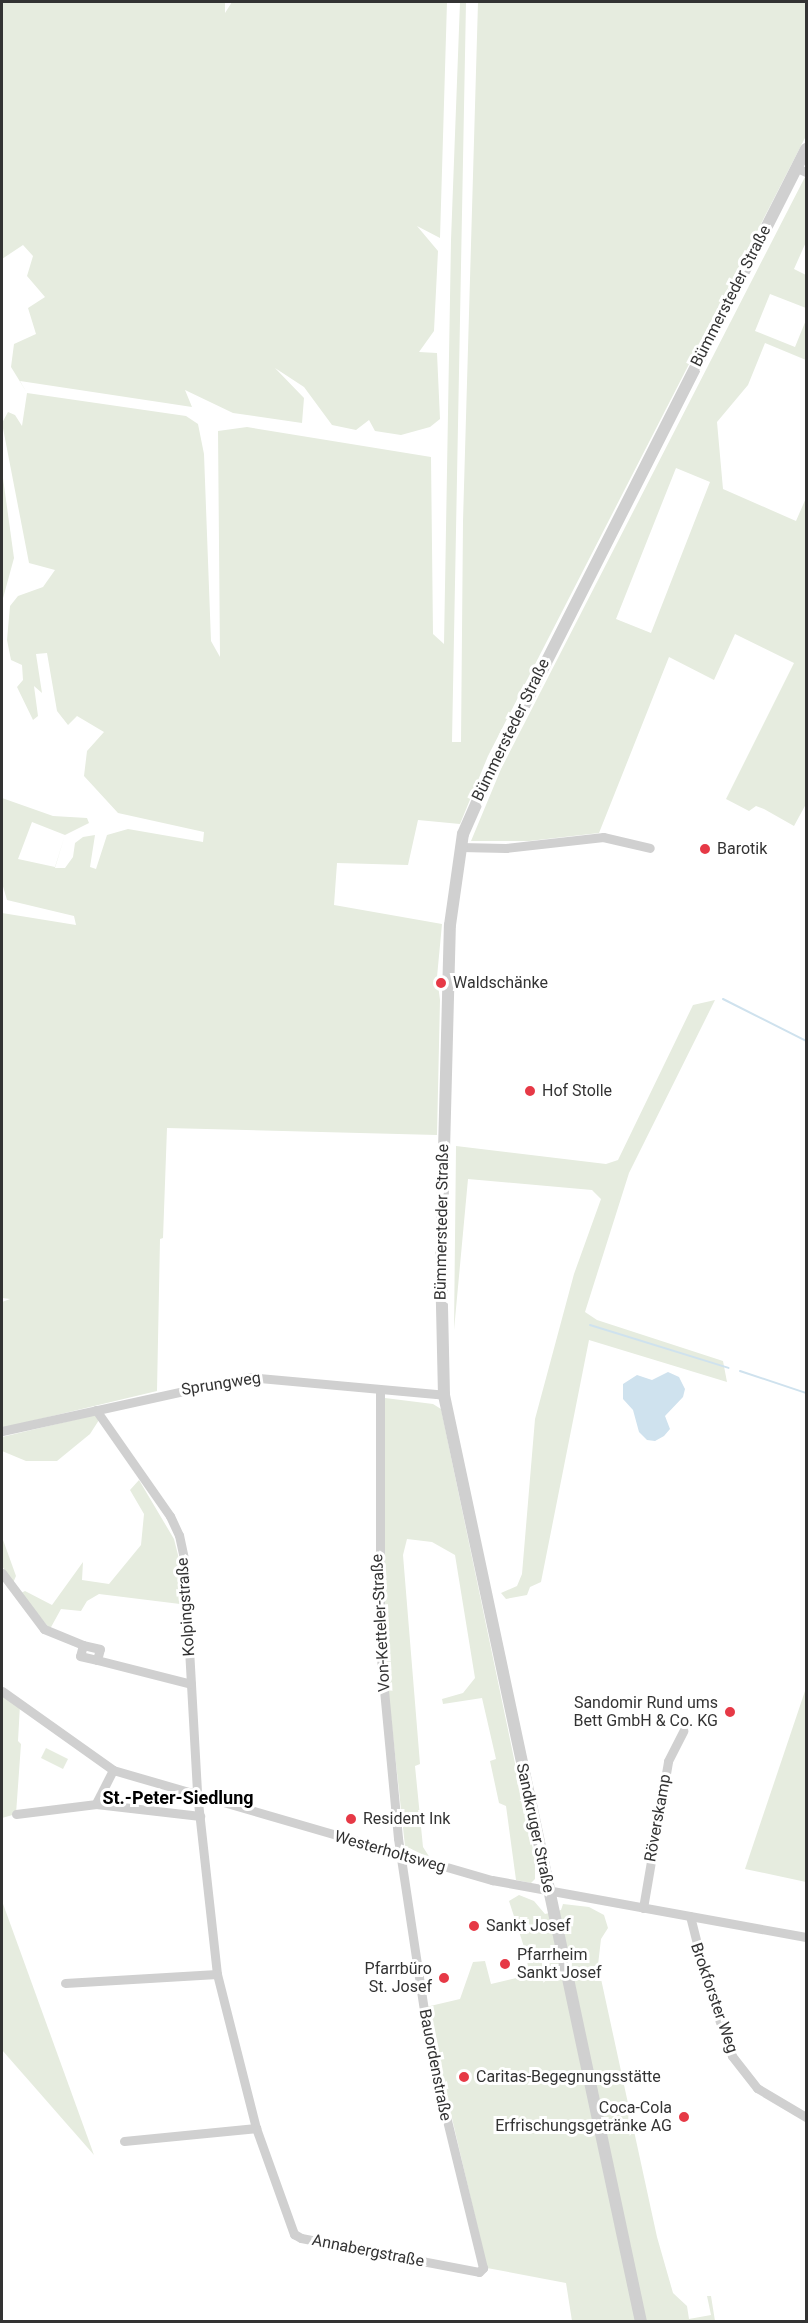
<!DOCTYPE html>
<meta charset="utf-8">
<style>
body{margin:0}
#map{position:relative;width:808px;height:2323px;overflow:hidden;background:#fff;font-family:Roboto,sans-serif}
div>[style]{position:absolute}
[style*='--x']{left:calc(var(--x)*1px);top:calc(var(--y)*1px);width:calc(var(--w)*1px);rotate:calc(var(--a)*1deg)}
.green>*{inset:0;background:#e6ecdf}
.water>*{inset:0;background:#cfe2ee}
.stream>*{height:2px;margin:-1px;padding:0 1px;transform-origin:1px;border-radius:1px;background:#cfe2ee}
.minor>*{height:9px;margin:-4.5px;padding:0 4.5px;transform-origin:4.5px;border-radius:4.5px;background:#d0d0d0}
.tertiary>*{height:12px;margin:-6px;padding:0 6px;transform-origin:6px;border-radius:6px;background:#d0d0d0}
.dots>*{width:16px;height:16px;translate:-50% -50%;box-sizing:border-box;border:3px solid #fff;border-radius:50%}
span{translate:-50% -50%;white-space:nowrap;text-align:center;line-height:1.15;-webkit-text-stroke:6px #fff;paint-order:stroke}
.street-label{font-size:16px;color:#333}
.poi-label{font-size:16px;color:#333}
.left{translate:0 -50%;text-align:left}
.right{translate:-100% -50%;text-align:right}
.neighbourhood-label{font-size:18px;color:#000;font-weight:700}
.frame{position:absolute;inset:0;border:3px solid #333;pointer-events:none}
</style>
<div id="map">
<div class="green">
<i style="clip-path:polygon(evenodd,2px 2px,225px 2px,225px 13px,232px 2px,447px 2px,440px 238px,417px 226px,438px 251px,434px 331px,419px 352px,437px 353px,440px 419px,430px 427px,401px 435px,375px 431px,369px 420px,356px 430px,332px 425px,304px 387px,275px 368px,304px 398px,302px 423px,233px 413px,185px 390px,192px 407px,20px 381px,27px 393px,186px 416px,198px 424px,204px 454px,211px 641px,220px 657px,218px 431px,247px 427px,431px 457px,433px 634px,444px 644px,451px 240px,460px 2px,466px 2px,452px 742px,461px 742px,463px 521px,478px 2px,806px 2px,806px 136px,488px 756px,460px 824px,418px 820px,408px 865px,337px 863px,334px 905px,442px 924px,437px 977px,440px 1000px,437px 1135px,167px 1128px,163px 1238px,160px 1239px,157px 1391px,2px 1428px,2px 1302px,10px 1299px,2px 1298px,2px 913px,76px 925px,74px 916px,7px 900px,2px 883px,2px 798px,53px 816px,87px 818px,89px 823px,65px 835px,55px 868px,65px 868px,73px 857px,75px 843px,83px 837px,95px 835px,90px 867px,96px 869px,107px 835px,128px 829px,203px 842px,204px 832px,118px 813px,84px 776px,87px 751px,104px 732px,77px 716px,68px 725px,57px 711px,47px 653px,36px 654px,42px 693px,34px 686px,38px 716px,33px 720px,17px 687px,23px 680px,22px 665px,11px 660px,7px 640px,10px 606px,18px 596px,43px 587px,55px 570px,29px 563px,2px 423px,8px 412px,15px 415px,22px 426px,27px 393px,11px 367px,14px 344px,36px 334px,28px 308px,45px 297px,27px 276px,33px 256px,23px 245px,2px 259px,2px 2px,32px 822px,65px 835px,55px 867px,18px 859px,32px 822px)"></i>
<i style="clip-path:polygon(evenodd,805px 177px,806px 242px,794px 269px,806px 275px,806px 308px,770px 294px,755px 331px,795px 347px,806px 320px,806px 360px,765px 343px,748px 385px,717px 422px,723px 489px,796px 521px,806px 498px,806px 804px,794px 826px,764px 809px,756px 806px,749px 811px,726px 799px,794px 663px,735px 634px,714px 680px,669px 657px,599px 833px,529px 841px,471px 841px,501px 769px,805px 177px,676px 468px,710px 482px,651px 633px,616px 619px,676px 468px)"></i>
<i style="clip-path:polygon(2px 471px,14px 558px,2px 602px)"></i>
<i style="clip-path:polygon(715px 1000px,629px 1173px,585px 1312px,597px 1320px,723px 1361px,727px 1382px,589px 1340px,541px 1582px,530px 1587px,527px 1595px,506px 1599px,501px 1593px,517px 1586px,522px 1574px,535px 1419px,574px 1274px,601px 1199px,592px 1190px,468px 1179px,454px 1330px,456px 1146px,606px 1164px,618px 1160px,693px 1005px)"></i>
<i style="clip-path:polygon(385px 1398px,433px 1404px,441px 1409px,535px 1859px,535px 1879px,531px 1883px,516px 1880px,506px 1806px,499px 1803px,490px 1761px,496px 1759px,482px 1698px,443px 1704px,442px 1699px,463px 1693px,475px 1678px,455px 1555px,432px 1542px,407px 1539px,403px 1555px,420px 1764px,415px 1766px,423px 1847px,430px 1858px,405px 1846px,383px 1644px)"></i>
<i style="clip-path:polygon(95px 1415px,99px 1420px,90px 1434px,57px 1461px,26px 1461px,2px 1451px,2px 1437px)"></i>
<i style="clip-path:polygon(139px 1480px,174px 1539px,179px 1559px,180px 1604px,99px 1594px,87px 1601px,81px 1611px,61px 1609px,50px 1629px,21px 1593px,25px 1591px,52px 1605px,83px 1562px,82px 1580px,109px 1584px,141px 1545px,144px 1514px,130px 1490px)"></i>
<i style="clip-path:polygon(2px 1537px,16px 1576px,13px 1583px,2px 1566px)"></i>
<i style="clip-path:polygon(806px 1688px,806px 1882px,745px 1869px)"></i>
<i style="clip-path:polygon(2px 1691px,20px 1705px,18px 1741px,21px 1744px,16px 1814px,2px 1818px)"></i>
<i style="clip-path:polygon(46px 1748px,68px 1759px,63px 1769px,41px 1758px)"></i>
<i style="clip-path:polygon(519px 1895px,534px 1901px,545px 1914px,561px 1910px,563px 1904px,589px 1907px,604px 1915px,608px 1928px,601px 1939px,598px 1965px,657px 2237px,673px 2293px,687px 2306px,689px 2319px,711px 2315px,707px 2296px,711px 2296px,715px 2321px,572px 2321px,566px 2283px,487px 2268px,426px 2007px,460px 1999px,473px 1962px,485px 1961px,491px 1984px,529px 1975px,526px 1953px,509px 1901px)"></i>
<i style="clip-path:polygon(2px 1901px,94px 2155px,2px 2050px)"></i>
</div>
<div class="water">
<i style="clip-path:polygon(668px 1372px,679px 1377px,685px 1389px,683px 1397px,665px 1416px,670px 1429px,664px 1436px,655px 1441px,647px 1440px,639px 1432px,633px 1410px,623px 1399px,623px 1384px,637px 1375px,652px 1380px)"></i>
</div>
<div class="stream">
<i style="--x:723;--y:999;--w:93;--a:26.8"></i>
<i style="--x:590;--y:1325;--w:145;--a:17.2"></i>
<i style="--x:740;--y:1371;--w:70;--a:18.4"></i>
</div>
<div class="minor">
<i style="--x:797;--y:168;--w:10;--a:24"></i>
<i style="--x:460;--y:847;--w:46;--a:1.2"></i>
<i style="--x:506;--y:848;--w:98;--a:-6.5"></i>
<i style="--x:603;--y:837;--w:48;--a:13.2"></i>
<i style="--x:96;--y:1410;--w:129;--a:55.1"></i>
<i style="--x:170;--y:1516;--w:21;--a:65"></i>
<i style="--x:179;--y:1535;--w:25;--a:78"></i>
<i style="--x:184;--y:1559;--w:234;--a:86.8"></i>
<i style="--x:197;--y:1793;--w:182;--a:83.7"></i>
<i style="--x:217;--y:1974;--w:159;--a:75.8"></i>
<i style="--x:256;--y:2128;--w:113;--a:70.3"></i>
<i style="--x:294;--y:2234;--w:8;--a:30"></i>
<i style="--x:301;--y:2238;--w:181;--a:10.8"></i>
<i style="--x:479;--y:2272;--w:6;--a:-45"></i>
<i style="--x:483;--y:2268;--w:224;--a:-103.7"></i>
<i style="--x:430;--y:2050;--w:214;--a:-98.6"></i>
<i style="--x:398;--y:1838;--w:191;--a:-95.4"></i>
<i style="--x:380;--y:1648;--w:258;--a:-90"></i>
<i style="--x:2;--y:1431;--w:252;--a:-12.4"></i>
<i style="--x:248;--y:1377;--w:197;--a:5.2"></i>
<i style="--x:2;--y:1573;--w:70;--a:53.1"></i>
<i style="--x:44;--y:1629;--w:42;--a:22.3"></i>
<i style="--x:97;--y:1660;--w:11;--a:-75"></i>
<i style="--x:100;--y:1649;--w:17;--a:-167"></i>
<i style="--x:83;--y:1645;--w:11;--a:105"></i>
<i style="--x:80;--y:1656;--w:17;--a:13"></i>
<i style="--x:97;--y:1660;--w:97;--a:14.3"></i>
<i style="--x:2;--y:1691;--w:136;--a:35.4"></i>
<i style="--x:113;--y:1770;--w:395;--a:16.2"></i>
<i style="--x:492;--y:1880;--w:319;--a:10.3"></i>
<i style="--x:113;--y:1770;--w:38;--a:117"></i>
<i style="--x:96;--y:1804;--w:105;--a:6.6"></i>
<i style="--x:16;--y:1814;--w:81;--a:-7.1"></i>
<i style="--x:643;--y:1908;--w:149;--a:-80.3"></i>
<i style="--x:668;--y:1761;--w:34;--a:-63"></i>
<i style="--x:690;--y:1916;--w:77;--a:75.8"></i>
<i style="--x:709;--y:1991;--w:69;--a:70.5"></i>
<i style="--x:732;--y:2056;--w:41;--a:52"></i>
<i style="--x:757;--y:2088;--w:57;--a:30.6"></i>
<i style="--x:65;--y:1983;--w:152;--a:-3.4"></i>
<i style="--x:124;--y:2141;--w:133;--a:-5.6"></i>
</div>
<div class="tertiary">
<i style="--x:641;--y:2322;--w:948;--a:-102"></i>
<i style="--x:444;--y:1395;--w:130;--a:-91.3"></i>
<i style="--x:441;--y:1265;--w:340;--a:-88.5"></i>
<i style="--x:450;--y:925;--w:92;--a:-81.9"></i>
<i style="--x:463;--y:834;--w:62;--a:-66.3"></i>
<i style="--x:488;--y:777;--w:704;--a:-63.14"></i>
</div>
<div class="dots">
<i style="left:705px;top:849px;background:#e63946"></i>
<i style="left:441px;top:983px;background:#e63946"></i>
<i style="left:530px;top:1091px;background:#e63946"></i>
<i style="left:730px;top:1712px;background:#e63946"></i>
<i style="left:351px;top:1819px;background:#e63946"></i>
<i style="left:474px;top:1926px;background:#e63946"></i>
<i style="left:505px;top:1964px;background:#e63946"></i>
<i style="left:444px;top:1978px;background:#e63946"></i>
<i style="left:464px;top:2077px;background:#e63946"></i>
<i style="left:684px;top:2117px;background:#e63946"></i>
</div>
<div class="street-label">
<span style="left:731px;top:296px;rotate:-63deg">Bümmersteder Straße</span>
<span style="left:511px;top:730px;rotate:-64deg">Bümmersteder Straße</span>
<span style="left:442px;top:1222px;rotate:-89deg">Bümmersteder Straße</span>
<span style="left:221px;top:1384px;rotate:-9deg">Sprungweg</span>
<span style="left:186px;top:1607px;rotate:-94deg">Kolpingstraße</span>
<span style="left:381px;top:1623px;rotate:-93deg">Von-Ketteler-Straße</span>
<span style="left:658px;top:1818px;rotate:-80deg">Röverskamp</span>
<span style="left:535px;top:1828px;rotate:78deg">Sandkruger Straße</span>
<span style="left:390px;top:1852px;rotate:16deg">Westerholtsweg</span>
<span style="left:714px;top:1998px;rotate:71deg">Brokforster Weg</span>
<span style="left:435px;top:2065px;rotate:79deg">Bauordenstraße</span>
<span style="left:368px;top:2251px;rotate:11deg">Annabergstraße</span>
</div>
<div class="poi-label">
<span class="left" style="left:717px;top:849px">Barotik</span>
<span class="left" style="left:453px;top:983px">Waldschänke</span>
<span class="left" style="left:542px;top:1091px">Hof Stolle</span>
<span class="right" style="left:718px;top:1712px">Sandomir Rund ums<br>Bett GmbH &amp; Co. KG</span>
<span class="left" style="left:363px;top:1819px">Resident Ink</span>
<span class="left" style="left:486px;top:1926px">Sankt Josef</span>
<span class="left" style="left:517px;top:1964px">Pfarrheim<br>Sankt Josef</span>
<span class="right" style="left:432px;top:1978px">Pfarrbüro<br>St. Josef</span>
<span class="left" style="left:476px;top:2077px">Caritas-Begegnungsstätte</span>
<span class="right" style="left:672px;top:2117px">Coca-Cola<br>Erfrischungsgetränke AG</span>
</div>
<div class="neighbourhood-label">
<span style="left:178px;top:1798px">St.-Peter-Siedlung</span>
</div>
<div class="frame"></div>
</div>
